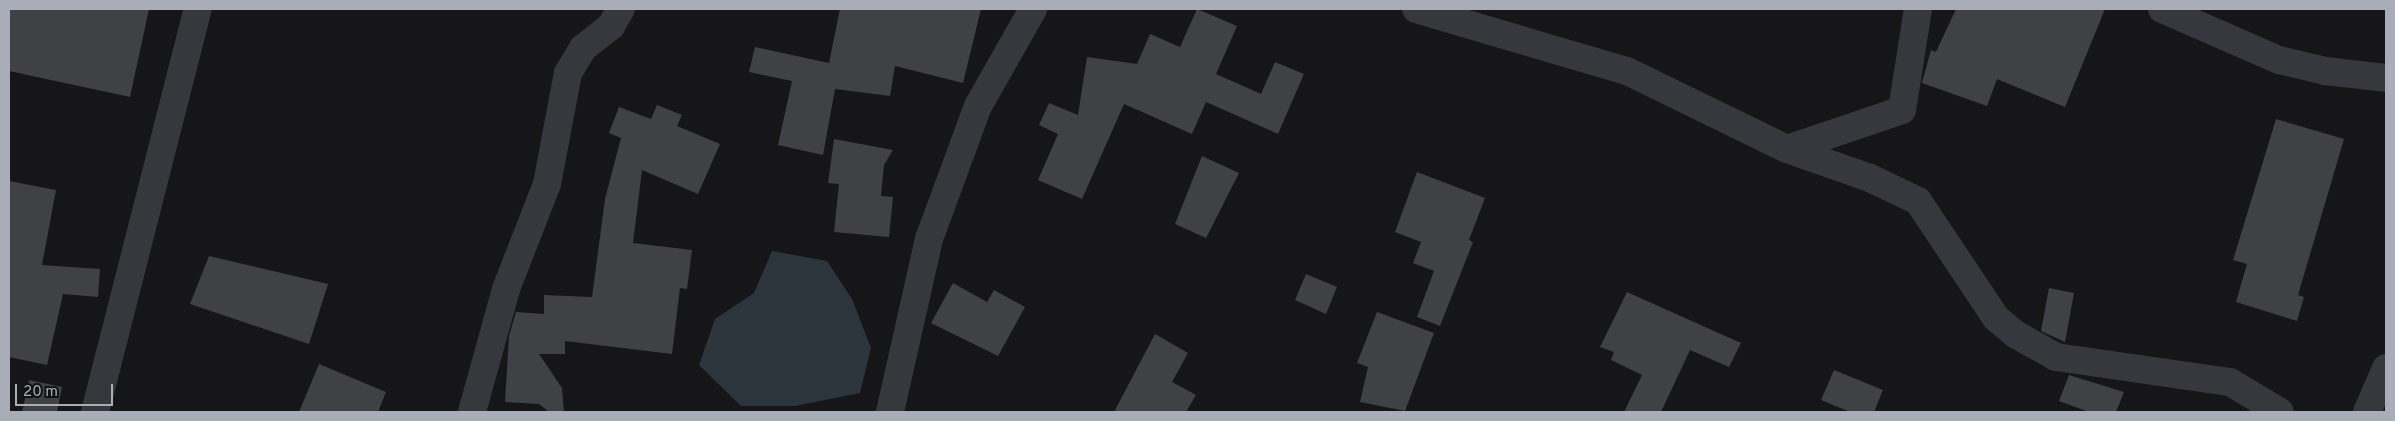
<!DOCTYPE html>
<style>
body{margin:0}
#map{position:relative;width:2395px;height:421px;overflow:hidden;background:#161618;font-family:Overpass,sans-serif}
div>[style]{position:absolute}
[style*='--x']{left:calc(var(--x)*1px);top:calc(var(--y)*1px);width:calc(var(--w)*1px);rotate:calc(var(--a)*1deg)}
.water>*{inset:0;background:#2c353c}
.building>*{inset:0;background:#404145}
.minor>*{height:28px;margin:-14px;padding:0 14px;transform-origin:14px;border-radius:14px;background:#37383d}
span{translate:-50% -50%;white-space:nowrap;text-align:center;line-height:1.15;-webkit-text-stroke:4px #111113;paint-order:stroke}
.frame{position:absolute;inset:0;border:10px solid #a8adb8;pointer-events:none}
.scale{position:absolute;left:15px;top:384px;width:98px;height:22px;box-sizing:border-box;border:2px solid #a8adb8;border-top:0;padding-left:6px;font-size:15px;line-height:18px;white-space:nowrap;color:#a8adb8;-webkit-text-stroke:4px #111113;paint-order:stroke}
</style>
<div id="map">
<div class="water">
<i style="clip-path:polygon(772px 251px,827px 261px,852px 299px,871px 348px,860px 393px,795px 406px,741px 406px,699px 365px,715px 319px,754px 293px)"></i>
</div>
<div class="building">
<i style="clip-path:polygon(9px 9px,149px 9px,130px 97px,9px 71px)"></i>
<i style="clip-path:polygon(840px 9px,981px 9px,963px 83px,895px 66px,890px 96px,835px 89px,823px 155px,778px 145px,792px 81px,749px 72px,755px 47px,829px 63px)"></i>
<i style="clip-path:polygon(1197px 9px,1237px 26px,1216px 74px,1261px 94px,1275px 62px,1304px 74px,1278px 134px,1206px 102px,1192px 134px,1124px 104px,1082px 199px,1038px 180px,1058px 134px,1039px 125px,1049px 103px,1078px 115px,1087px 57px,1137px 64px,1150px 34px,1180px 47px)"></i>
<i style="clip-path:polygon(1956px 9px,2105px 9px,2065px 107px,1997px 79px,1987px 106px,1922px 83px,1931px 50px,1936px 52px)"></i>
<i style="clip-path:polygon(657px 105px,682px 115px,677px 126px,720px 144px,698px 194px,642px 170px,633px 243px,692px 250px,687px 289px,680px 288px,672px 354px,565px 341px,565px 354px,539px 354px,562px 388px,564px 412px,549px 412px,539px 404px,505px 402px,509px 336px,516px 312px,544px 314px,544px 295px,592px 297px,605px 199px,621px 138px,609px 133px,619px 107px,651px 119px)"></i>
<i style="clip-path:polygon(2276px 119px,2344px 139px,2298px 295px,2304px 297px,2297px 321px,2236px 302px,2247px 264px,2233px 260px)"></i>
<i style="clip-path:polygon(834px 139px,893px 150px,884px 165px,881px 196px,893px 197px,889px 237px,834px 232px,839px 184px,828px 183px)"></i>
<i style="clip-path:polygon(1202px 156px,1239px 173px,1206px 238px,1175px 224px)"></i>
<i style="clip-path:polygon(1417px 172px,1485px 198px,1469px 240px,1473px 242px,1440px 326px,1417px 317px,1434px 271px,1413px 263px,1421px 242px,1395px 232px)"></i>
<i style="clip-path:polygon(9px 181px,56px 190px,42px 265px,100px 269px,98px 297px,63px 294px,47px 365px,9px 357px)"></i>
<i style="clip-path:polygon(209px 256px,328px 284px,309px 344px,190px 304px)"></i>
<i style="clip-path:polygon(1306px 274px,1337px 287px,1326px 314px,1295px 300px)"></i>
<i style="clip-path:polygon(953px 283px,987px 302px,994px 290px,1025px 307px,998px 356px,931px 323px)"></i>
<i style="clip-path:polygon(2049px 288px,2074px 293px,2065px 342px,2041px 331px)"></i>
<i style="clip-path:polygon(1627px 292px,1741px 343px,1729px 367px,1690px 350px,1661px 412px,1624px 412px,1642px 375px,1611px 360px,1614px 352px,1600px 347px)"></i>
<i style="clip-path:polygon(1377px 312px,1434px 333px,1405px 411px,1360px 402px,1368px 367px,1357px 363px)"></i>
<i style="clip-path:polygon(1155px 334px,1188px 353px,1172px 382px,1196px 395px,1186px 412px,1114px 412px)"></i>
<i style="clip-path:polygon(319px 364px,386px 392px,378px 412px,299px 412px)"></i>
<i style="clip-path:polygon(1834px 370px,1883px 390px,1874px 412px,1850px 412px,1821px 400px)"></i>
<i style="clip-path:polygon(2069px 375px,2124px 392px,2116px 412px,2089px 412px,2059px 401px)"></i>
<i style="clip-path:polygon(29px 380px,62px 387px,57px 412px,22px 412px)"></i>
</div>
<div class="minor">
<i style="--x:1416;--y:9;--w:220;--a:16.4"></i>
<i style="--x:1627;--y:71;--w:178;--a:26"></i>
<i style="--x:1787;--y:149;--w:88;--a:19.3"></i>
<i style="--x:1870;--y:178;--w:53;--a:25.6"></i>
<i style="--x:1918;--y:201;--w:141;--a:56.3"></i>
<i style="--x:1996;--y:318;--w:25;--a:40"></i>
<i style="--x:2015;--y:334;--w:47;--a:29.3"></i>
<i style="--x:2056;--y:357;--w:176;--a:8.2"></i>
<i style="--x:2230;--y:382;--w:58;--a:31"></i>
<i style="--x:2162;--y:9;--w:128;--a:23.6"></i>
<i style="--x:2279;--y:60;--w:47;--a:13.4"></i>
<i style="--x:2325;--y:71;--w:61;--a:6.5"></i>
<i style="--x:1787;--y:149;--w:121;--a:-18.7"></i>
<i style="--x:1902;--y:110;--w:102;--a:-81"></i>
<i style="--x:95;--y:412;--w:416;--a:-75.7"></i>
<i style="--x:472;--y:412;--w:128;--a:-74.5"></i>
<i style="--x:506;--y:289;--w:113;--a:-68.7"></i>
<i style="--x:547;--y:184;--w:113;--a:-79.3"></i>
<i style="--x:568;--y:73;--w:29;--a:-59"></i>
<i style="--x:583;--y:48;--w:36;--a:-38"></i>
<i style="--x:611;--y:26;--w:20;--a:-60"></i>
<i style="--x:890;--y:412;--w:177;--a:-77.3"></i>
<i style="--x:929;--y:239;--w:142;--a:-69.8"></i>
<i style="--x:978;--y:106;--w:112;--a:-60.4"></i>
<i style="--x:2367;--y:412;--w:48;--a:-66.6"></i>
</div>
<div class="frame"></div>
<div class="scale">20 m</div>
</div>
